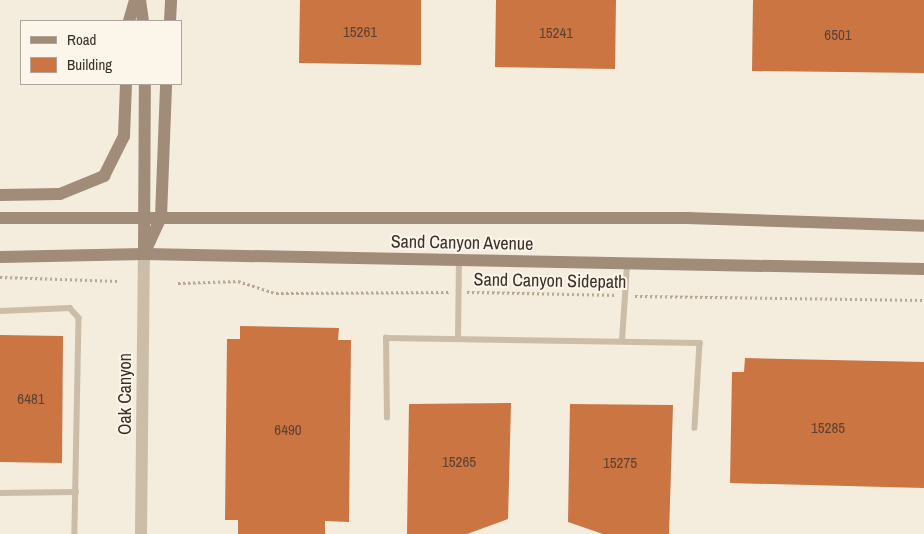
<!DOCTYPE html>
<style>
body{margin:0}
#map{position:relative;width:924px;height:534px;overflow:hidden;background:#f4ecdd;font-family:"Archivo Narrow",sans-serif}
div>[style]{position:absolute}
[style*='--x']{left:calc(var(--x)*1px);top:calc(var(--y)*1px);width:calc(var(--w)*1px);rotate:calc(var(--a)*1deg)}
.building>*{inset:0;background:#cb7543}
.path>*{height:2.5px;margin-top:-1.25px;transform-origin:0;background:repeating-linear-gradient(90deg,#b8a792 0 2.5px,transparent 0 5px)}
.service>*{height:5.5px;margin:-2.75px;padding:0 2.75px;transform-origin:2.75px;border-radius:2.75px;background:#ccbda8}
.tertiary>*{height:12px;margin:-6px;padding:0 6px;transform-origin:6px;border-radius:6px;background:#ccbda8}
.secondary>*{height:12px;margin:-6px;padding:0 6px;transform-origin:6px;border-radius:6px;background:#a08c79}
span{translate:-50% -50%;white-space:nowrap;text-align:center;line-height:1.15;-webkit-text-stroke:4px #fbf5ea;paint-order:stroke}
.number-label{font-size:15px;color:#5e4130}
.number-label span{-webkit-text-stroke-width:0}
.street-label{font-size:18px;color:#393029}
.legend{position:absolute;left:20px;top:20px;width:162px;height:65px;box-sizing:border-box;background:#fbf5ea;border:1px solid #ada69d;margin:0;padding:6px 9px;list-style:none;font-size:15px;color:#393029}
.legend li{display:flex;align-items:center;gap:10px;height:25px}
.legend b{width:25px;border:1px solid #ada69d}
</style>
<div id="map">
<div class="building">
<i style="clip-path:polygon(300px 0,421px 0,421px 65px,299px 63px)"></i>
<i style="clip-path:polygon(496px 0,616px 0,615px 69px,495px 67px)"></i>
<i style="clip-path:polygon(753px 0,924px 0,924px 73px,752px 71px)"></i>
<i style="clip-path:polygon(240px 326px,339px 328px,338px 340px,351px 340px,349px 522px,325px 521px,325px 534px,238px 534px,238px 520px,225px 520px,227px 339px,240px 339px)"></i>
<i style="clip-path:polygon(0 335px,63px 336px,62px 463px,0 462px)"></i>
<i style="clip-path:polygon(745px 358px,924px 362px,924px 488px,730px 483px,732px 372px,744px 372px)"></i>
<i style="clip-path:polygon(511px 403px,508px 519px,467px 534px,407px 534px,409px 404px)"></i>
<i style="clip-path:polygon(570px 404px,673px 405px,669px 534px,603px 534px,568px 522px)"></i>
</div>
<div class="path">
<i style="--x:0;--y:277;--w:119;--a:1.9"></i>
<i style="--x:178;--y:283;--w:60;--a:-1.9"></i>
<i style="--x:238;--y:281;--w:40;--a:18"></i>
<i style="--x:276;--y:293;--w:173;--a:-0.3"></i>
<i style="--x:467;--y:292;--w:150;--a:1.1"></i>
<i style="--x:635;--y:296;--w:289;--a:0.8"></i>
</div>
<div class="service">
<i style="--x:0;--y:311;--w:70;--a:-2.5"></i>
<i style="--x:70;--y:308;--w:13;--a:48"></i>
<i style="--x:79;--y:318;--w:216;--a:91.1"></i>
<i style="--x:458;--y:339;--w:79;--a:-89.3"></i>
<i style="--x:622;--y:341;--w:76;--a:-86.2"></i>
<i style="--x:387;--y:418;--w:80;--a:-90.7"></i>
<i style="--x:386;--y:338;--w:314;--a:0.9"></i>
<i style="--x:700;--y:343;--w:85;--a:93.4"></i>
<i style="--x:0;--y:493;--w:76;--a:-0.8"></i>
</div>
<div class="tertiary">
<i style="--x:141;--y:534;--w:280;--a:-89.4"></i>
</div>
<div class="secondary">
<i style="--x:140;--y:0;--w:21;--a:82"></i>
<i style="--x:129;--y:21;--w:22;--a:-74"></i>
<i style="--x:170;--y:21;--w:21;--a:-87"></i>
<i style="--x:0;--y:195;--w:60;--a:-1"></i>
<i style="--x:60;--y:194;--w:48;--a:-22.2"></i>
<i style="--x:104;--y:176;--w:45;--a:-63.4"></i>
<i style="--x:124;--y:136;--w:52;--a:-87.8"></i>
<i style="--x:0;--y:218;--w:687;--a:0"></i>
<i style="--x:687;--y:218;--w:237;--a:1.9"></i>
<i style="--x:144;--y:251;--w:167;--a:-89.7"></i>
<i style="--x:144;--y:254;--w:41;--a:-65.3"></i>
<i style="--x:161;--y:217;--w:133;--a:-87.8"></i>
<i style="--x:0;--y:257;--w:144;--a:-1.2"></i>
<i style="--x:144;--y:254;--w:780;--a:1.1"></i>
</div>
<div class="number-label">
<span style="left:360px;top:32px">15261</span>
<span style="left:556px;top:33px">15241</span>
<span style="left:838px;top:35px">6501</span>
<span style="left:31px;top:399px">6481</span>
<span style="left:828px;top:428px">15285</span>
<span style="left:288px;top:430px">6490</span>
<span style="left:459px;top:462px">15265</span>
<span style="left:620px;top:463px">15275</span>
</div>
<div class="street-label">
<span style="left:462px;top:243px;rotate:1deg">Sand Canyon Avenue</span>
<span style="left:550px;top:281px;rotate:1deg">Sand Canyon Sidepath</span>
<span style="left:125px;top:394px;rotate:-90deg">Oak Canyon</span>
</div>
<ul class="legend">
<li><b style="height:6px;background:#a08c79"></b>Road</li>
<li><b style="height:14px;background:#cb7543"></b>Building</li>
</ul>
</div>
